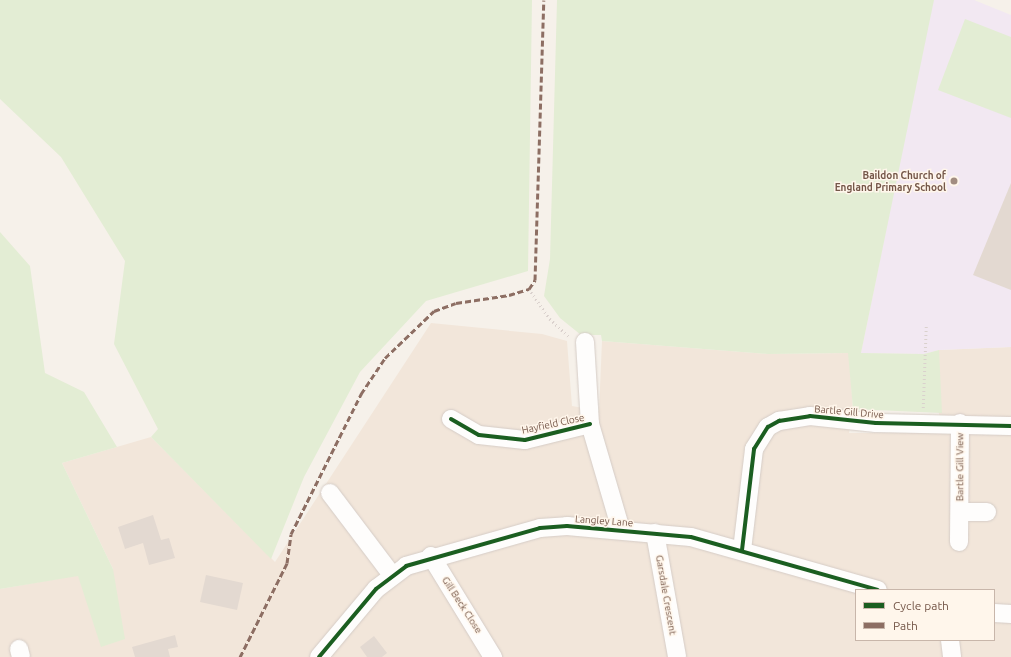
<!DOCTYPE html>
<style>
body{margin:0}
#map{position:relative;width:1011px;height:657px;overflow:hidden;background:#f6f1ea;font-family:Ubuntu,sans-serif}
div>[style]{position:absolute}
[style*='--x']{left:calc(var(--x)*1px);top:calc(var(--y)*1px);width:calc(var(--w)*1px);rotate:calc(var(--a)*1deg)}
.residential>*{inset:0;background:#f2e6da}
.education>*{inset:0;background:#f2e8f2}
.green>*{inset:0;background:#e3edd4}
.building>*{inset:0;background:#e3d9d1}
.path>*{height:2.5px;margin-top:-1.25px;transform-origin:0;background:repeating-linear-gradient(90deg,#dad1cd 0 1px,transparent 0 4px)}
.roads{filter:drop-shadow(0 0 1px #d5ccc6) drop-shadow(0 0 1px #d5ccc6)}
.minor>*{height:18px;margin:-9px;padding:0 9px;transform-origin:9px;border-radius:9px;background:#fefdfc}
.quiet>*{height:3px;margin-top:-1.5px;transform-origin:0;background:repeating-linear-gradient(90deg,#8d6e63 0 6px,transparent 0 9px)}
.cycleway>*{height:4px;margin:-2px;padding:0 2px;transform-origin:2px;border-radius:2px;background:#1b5e20}
.dots>*{width:11px;height:11px;translate:-50% -50%;box-sizing:border-box;border:2px solid #fff6eb;border-radius:50%}
span{translate:-50% -50%;white-space:nowrap;text-align:center;line-height:1.15;-webkit-text-stroke:3px #fff6eb;paint-order:stroke}
.poi-label{font-size:10px;color:#755749;font-weight:700}
.right{translate:-100% -50%;text-align:right}
.street-label{font-size:10px;color:#755749}
.legend{position:absolute;left:855px;top:589px;width:140px;height:52px;box-sizing:border-box;background:#fff6eb;border:1px solid #c8b6aa;margin:0;padding:5px 7px;list-style:none;font-size:12px;color:#755749}
.legend li{display:flex;align-items:center;gap:8px;height:20px}
.legend b{width:20px;border:1px solid #c8b6aa}
</style>
<div id="map">
<div class="residential">
<i style="clip-path:polygon(evenodd,431px 323px,542px 334px,567px 341px,572px 406px,599px 411px,602px 341px,768px 354px,849px 353px,853px 409px,849px 433px,939px 433px,939px 350px,1011px 347px,1011px 657px,0 657px,0 589px,113px 569px,62px 463px,151px 437px,275px 562px,431px 323px,856px 590px,994px 590px,994px 640px,856px 640px,856px 590px)"></i>
</div>
<div class="education">
<i style="clip-path:polygon(933px 0,974px 0,1011px 15px,1011px 347px,939px 350px,924px 354px,861px 353px)"></i>
</div>
<div class="green">
<i style="clip-path:polygon(0 0,532px 0,528px 271px,426px 301px,360px 372px,304px 477px,271px 559px,151px 437px,158px 429px,114px 344px,125px 261px,61px 157px,0 99px)"></i>
<i style="clip-path:polygon(557px 0,934px 0,861px 353px,924px 354px,939px 350px,942px 413px,853px 409px,848px 353px,768px 354px,602px 341px,601px 335px,581px 335px,560px 318px,544px 296px,550px 259px)"></i>
<i style="clip-path:polygon(965px 19px,1011px 37px,1011px 118px,938px 90px)"></i>
<i style="clip-path:polygon(0 232px,30px 266px,45px 373px,84px 392px,117px 447px,62px 463px,113px 569px,125px 639px,101px 647px,78px 576px,0 589px)"></i>
</div>
<div class="building">
<i style="clip-path:polygon(1011px 183px,1011px 290px,973px 275px)"></i>
<i style="clip-path:polygon(153px 515px,161px 540px,169px 538px,175px 558px,149px 565px,143px 543px,125px 549px,118px 527px)"></i>
<i style="clip-path:polygon(206px 575px,243px 583px,237px 610px,200px 602px)"></i>
<i style="clip-path:polygon(175px 635px,178px 647px,168px 649px,170px 657px,135px 657px,132px 647px)"></i>
<i style="clip-path:polygon(374px 636px,387px 653px,382px 657px,367px 657px,360px 647px)"></i>
</div>
<div class="path">
<i style="--x:529;--y:289;--w:37;--a:55"></i>
<i style="--x:550;--y:319;--w:26;--a:43"></i>
<i style="--x:923;--y:408;--w:82;--a:-87.9"></i>
</div>
<div class="roads">
<div class="minor">
<i style="--x:585;--y:342;--w:82;--a:86.5"></i>
<i style="--x:590;--y:424;--w:110;--a:73.7"></i>
<i style="--x:451;--y:419;--w:32;--a:30"></i>
<i style="--x:479;--y:435;--w:46;--a:6.2"></i>
<i style="--x:525;--y:440;--w:67;--a:-13.8"></i>
<i style="--x:330;--y:493;--w:103;--a:52.9"></i>
<i style="--x:960;--y:512;--w:27;--a:0"></i>
<i style="--x:655;--y:533;--w:126;--a:79.9"></i>
<i style="--x:959;--y:542;--w:119;--a:-89.5"></i>
<i style="--x:742;--y:550;--w:102;--a:-83.2"></i>
<i style="--x:754;--y:449;--w:26;--a:-58"></i>
<i style="--x:768;--y:427;--w:13;--a:-29"></i>
<i style="--x:779;--y:421;--w:31;--a:-9"></i>
<i style="--x:810;--y:416;--w:66;--a:6.1"></i>
<i style="--x:876;--y:423;--w:135;--a:1.3"></i>
<i style="--x:431;--y:556;--w:119;--a:58.5"></i>
<i style="--x:994;--y:613;--w:17;--a:3"></i>
<i style="--x:950;--y:640;--w:17;--a:83"></i>
<i style="--x:19;--y:649;--w:8;--a:76"></i>
<i style="--x:319;--y:657;--w:89;--a:-50"></i>
<i style="--x:376;--y:589;--w:38;--a:-37"></i>
<i style="--x:406;--y:566;--w:139;--a:-15.8"></i>
<i style="--x:540;--y:528;--w:27;--a:-4"></i>
<i style="--x:567;--y:526;--w:124;--a:5.1"></i>
<i style="--x:691;--y:537;--w:194;--a:15.8"></i>
</div>
</div>
<div class="quiet">
<i style="--x:240;--y:657;--w:105;--a:-63.4"></i>
<i style="--x:287;--y:563;--w:29;--a:-82"></i>
<i style="--x:291;--y:534;--w:157;--a:-63.4"></i>
<i style="--x:361;--y:394;--w:43;--a:-56.3"></i>
<i style="--x:385;--y:358;--w:68;--a:-43.8"></i>
<i style="--x:434;--y:311;--w:23;--a:-20"></i>
<i style="--x:456;--y:303;--w:54;--a:-8.6"></i>
<i style="--x:509;--y:295;--w:21;--a:-17"></i>
<i style="--x:529;--y:289;--w:11;--a:-56"></i>
<i style="--x:535;--y:280;--w:280;--a:-88.2"></i>
</div>
<div class="cycleway">
<i style="--x:451;--y:419;--w:32;--a:30"></i>
<i style="--x:479;--y:435;--w:46;--a:6.2"></i>
<i style="--x:525;--y:440;--w:67;--a:-13.8"></i>
<i style="--x:742;--y:550;--w:102;--a:-83.2"></i>
<i style="--x:754;--y:449;--w:26;--a:-58"></i>
<i style="--x:768;--y:427;--w:13;--a:-29"></i>
<i style="--x:779;--y:421;--w:31;--a:-9"></i>
<i style="--x:810;--y:416;--w:66;--a:6.1"></i>
<i style="--x:876;--y:423;--w:135;--a:1.3"></i>
<i style="--x:319;--y:657;--w:89;--a:-50"></i>
<i style="--x:376;--y:589;--w:38;--a:-37"></i>
<i style="--x:406;--y:566;--w:139;--a:-15.8"></i>
<i style="--x:540;--y:528;--w:27;--a:-4"></i>
<i style="--x:567;--y:526;--w:124;--a:5.1"></i>
<i style="--x:691;--y:537;--w:194;--a:15.8"></i>
</div>
<div class="dots">
<i style="left:954px;top:181px;background:#a28d81"></i>
</div>
<div class="poi-label">
<span class="right" style="left:946px;top:181px">Baildon Church of<br>England Primary School</span>
</div>
<div class="street-label">
<span style="left:849px;top:412px;rotate:5deg">Bartle Gill Drive</span>
<span style="left:553px;top:424px;rotate:-12deg">Hayfield Close</span>
<span style="left:960px;top:467px;rotate:-90deg">Bartle Gill View</span>
<span style="left:604px;top:521px;rotate:4deg">Langley Lane</span>
<span style="left:666px;top:595px;rotate:80deg">Garsdale Crescent</span>
<span style="left:462px;top:605px;rotate:57deg">Gill Beck Close</span>
</div>
<ul class="legend">
<li><b style="height:5px;background:#1b5e20"></b>Cycle path</li>
<li><b style="height:5px;background:#8d6e63"></b>Path</li>
</ul>
</div>
